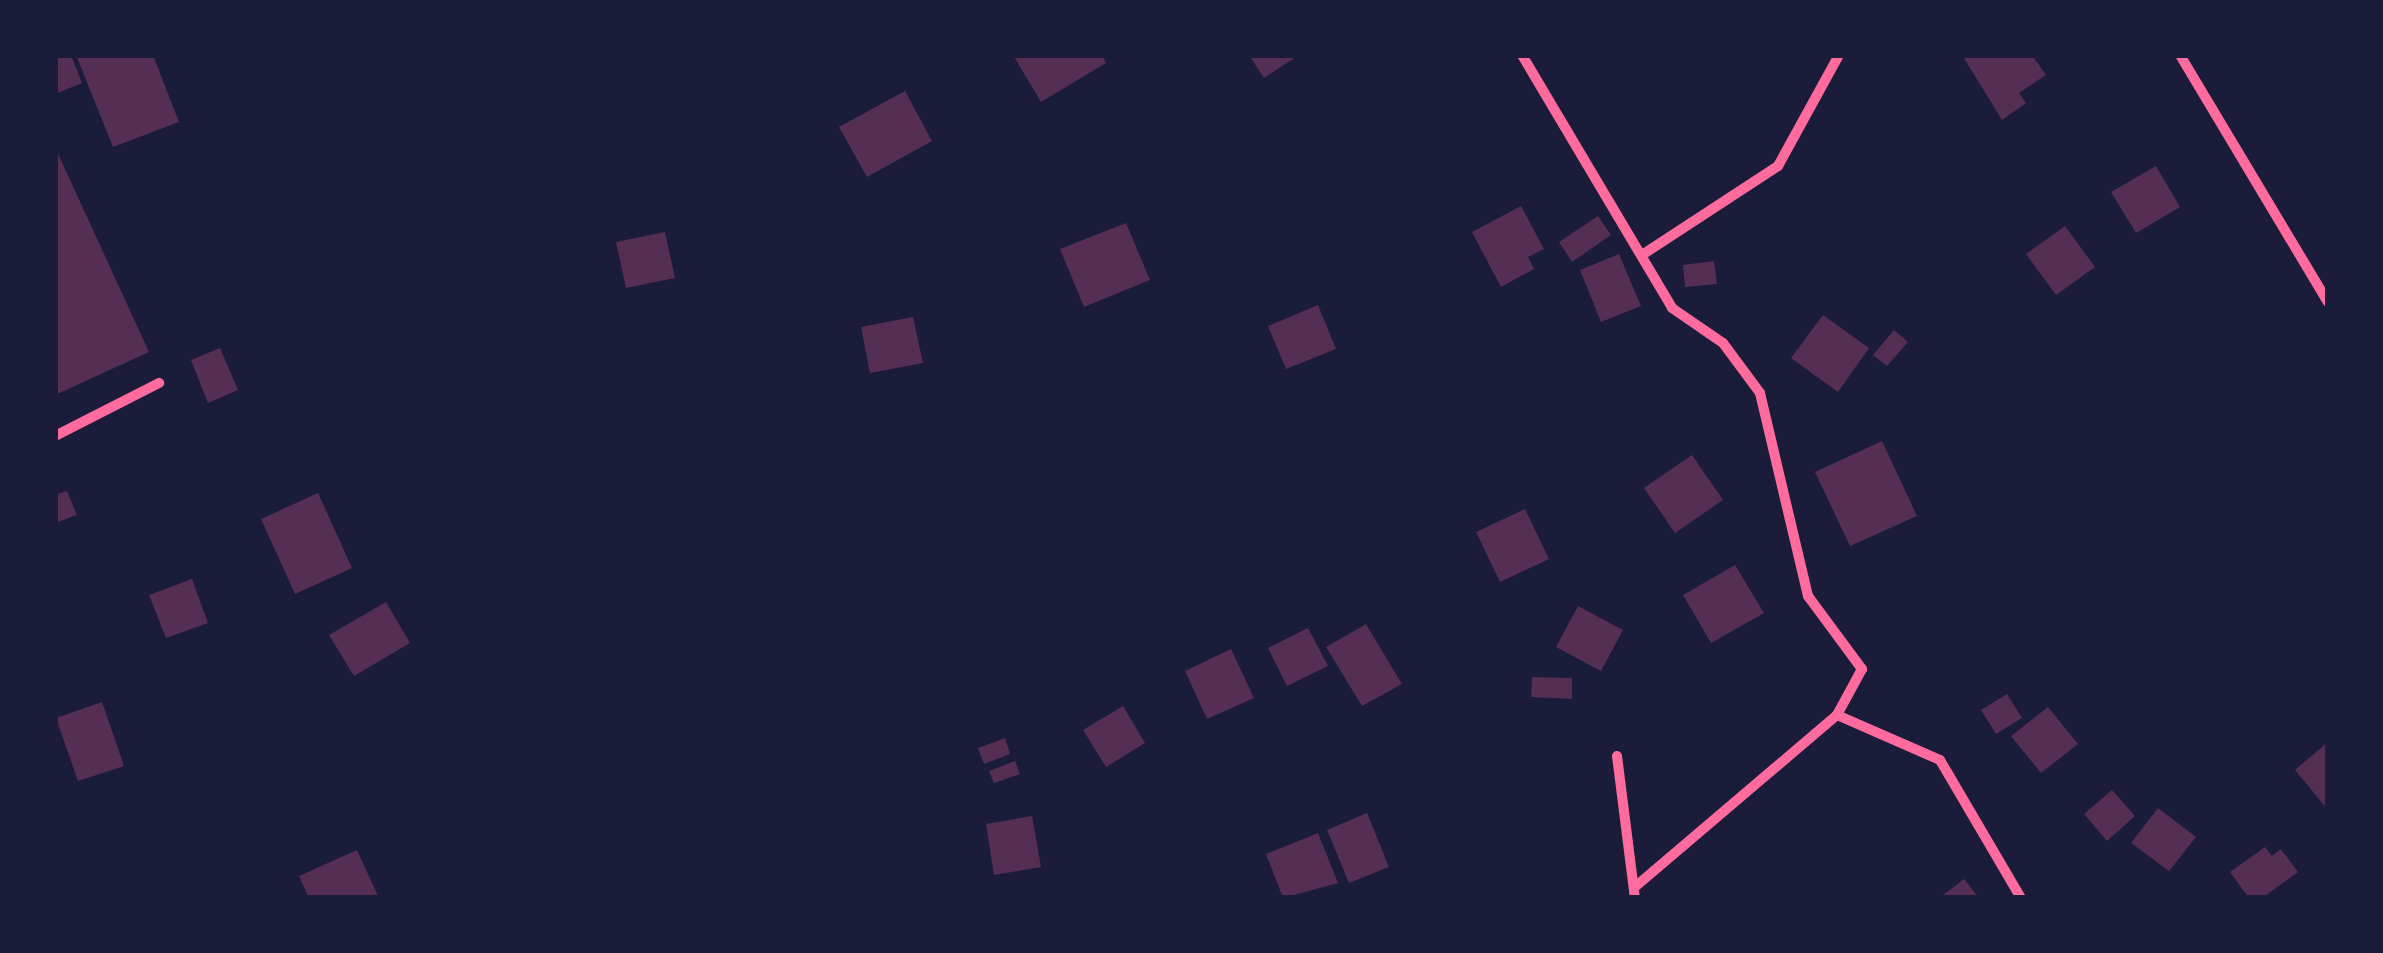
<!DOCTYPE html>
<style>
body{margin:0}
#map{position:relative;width:2383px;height:953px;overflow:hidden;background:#1b1b3a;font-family:Commissioner,sans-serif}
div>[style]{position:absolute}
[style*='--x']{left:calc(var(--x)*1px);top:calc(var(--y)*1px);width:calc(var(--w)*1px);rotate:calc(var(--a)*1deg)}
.building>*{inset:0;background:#542f53}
.minor>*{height:10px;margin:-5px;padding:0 5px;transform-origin:5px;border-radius:5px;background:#ff6b9d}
span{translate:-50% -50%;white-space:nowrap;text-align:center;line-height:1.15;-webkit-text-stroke:10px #1b1b3a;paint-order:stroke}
.frame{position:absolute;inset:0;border:58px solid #1b1b3a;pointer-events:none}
</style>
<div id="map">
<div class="building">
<i style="clip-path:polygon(55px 55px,71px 55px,82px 83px,55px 94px)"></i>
<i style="clip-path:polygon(76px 55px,153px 55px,179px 122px,113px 147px)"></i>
<i style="clip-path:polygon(1013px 55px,1102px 55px,1106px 63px,1041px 102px)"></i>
<i style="clip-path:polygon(1249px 55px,1299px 55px,1264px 78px)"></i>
<i style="clip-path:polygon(1962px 55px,2032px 55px,2046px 75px,2019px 93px,2026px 103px,2002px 120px)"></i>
<i style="clip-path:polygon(905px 91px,932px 141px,867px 177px,839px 127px)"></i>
<i style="clip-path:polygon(55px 147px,149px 352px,55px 395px)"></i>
<i style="clip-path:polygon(2156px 166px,2180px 207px,2136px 233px,2111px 192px)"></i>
<i style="clip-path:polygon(1521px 206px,1544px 249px,1528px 257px,1534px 269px,1501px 287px,1472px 232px)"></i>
<i style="clip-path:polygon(1598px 216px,1611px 235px,1572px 262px,1559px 242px)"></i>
<i style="clip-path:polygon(1126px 223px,1150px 280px,1084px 307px,1060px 249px)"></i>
<i style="clip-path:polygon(2065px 226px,2095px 267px,2056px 295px,2026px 254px)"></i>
<i style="clip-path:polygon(665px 232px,675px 278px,626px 288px,616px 242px)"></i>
<i style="clip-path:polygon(1619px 254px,1641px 306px,1601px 322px,1580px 270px)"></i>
<i style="clip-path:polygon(1714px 261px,1717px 284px,1685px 287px,1683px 265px)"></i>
<i style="clip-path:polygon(1318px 305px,1336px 349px,1286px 369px,1268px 326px)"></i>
<i style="clip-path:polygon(1823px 315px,1869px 348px,1838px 392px,1791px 358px)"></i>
<i style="clip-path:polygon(913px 317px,923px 363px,870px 373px,861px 327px)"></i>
<i style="clip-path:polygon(1894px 330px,1908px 342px,1887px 366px,1873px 355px)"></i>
<i style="clip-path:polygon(220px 348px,238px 390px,208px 403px,191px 360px)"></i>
<i style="clip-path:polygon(1882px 441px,1917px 516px,1850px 546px,1815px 472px)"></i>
<i style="clip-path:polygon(1692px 455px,1723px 500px,1675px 533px,1644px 488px)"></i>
<i style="clip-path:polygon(67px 491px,77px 515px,55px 523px,55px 495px)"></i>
<i style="clip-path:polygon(318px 493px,352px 568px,295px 594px,261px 519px)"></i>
<i style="clip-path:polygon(1525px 509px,1549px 559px,1500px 582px,1476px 532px)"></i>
<i style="clip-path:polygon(1735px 565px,1764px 613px,1711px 643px,1683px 595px)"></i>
<i style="clip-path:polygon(192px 579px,208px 623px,166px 638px,149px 595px)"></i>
<i style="clip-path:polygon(386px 602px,410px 643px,354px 676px,329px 635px)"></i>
<i style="clip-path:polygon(1578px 606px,1623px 630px,1601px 671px,1556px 647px)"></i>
<i style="clip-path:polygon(1366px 624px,1402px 684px,1362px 706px,1326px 647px)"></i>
<i style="clip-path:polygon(1308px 628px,1328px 666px,1287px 686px,1268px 648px)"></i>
<i style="clip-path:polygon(1231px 649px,1254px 698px,1207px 719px,1185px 671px)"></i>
<i style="clip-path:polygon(1532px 677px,1572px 678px,1572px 699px,1531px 697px)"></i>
<i style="clip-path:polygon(2007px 694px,2022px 718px,1996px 734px,1981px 710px)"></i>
<i style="clip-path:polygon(102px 702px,124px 766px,78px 781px,56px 718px)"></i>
<i style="clip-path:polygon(1123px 706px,1145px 743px,1106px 767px,1083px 730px)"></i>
<i style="clip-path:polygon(2048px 707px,2078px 744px,2041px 773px,2011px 736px)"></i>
<i style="clip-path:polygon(1005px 738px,1010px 754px,984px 764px,978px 748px)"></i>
<i style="clip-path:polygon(2328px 742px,2328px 810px,2295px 770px)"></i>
<i style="clip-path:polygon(1015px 761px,1020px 774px,994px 783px,989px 771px)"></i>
<i style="clip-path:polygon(2112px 790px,2135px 816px,2107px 841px,2084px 814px)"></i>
<i style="clip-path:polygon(2158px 808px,2196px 837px,2169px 871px,2131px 843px)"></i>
<i style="clip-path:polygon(1367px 813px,1389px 867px,1349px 883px,1327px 830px)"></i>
<i style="clip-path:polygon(1032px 816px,1041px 867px,994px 875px,986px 824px)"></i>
<i style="clip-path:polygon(1318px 833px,1338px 883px,1283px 898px,1266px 854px)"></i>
<i style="clip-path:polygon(2265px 847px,2272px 856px,2281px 849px,2298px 872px,2262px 898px,2249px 898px,2230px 872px)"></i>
<i style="clip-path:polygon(357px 850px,379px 898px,309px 898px,299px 876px)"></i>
<i style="clip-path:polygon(1964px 879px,1979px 898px,1939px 898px)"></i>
</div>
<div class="minor">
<i style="--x:1522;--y:55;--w:294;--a:59.3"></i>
<i style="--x:1672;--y:308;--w:62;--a:34.5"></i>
<i style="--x:1723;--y:343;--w:62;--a:53.5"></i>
<i style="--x:1760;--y:393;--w:209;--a:76.7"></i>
<i style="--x:1808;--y:596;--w:91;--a:53.5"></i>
<i style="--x:1862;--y:669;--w:52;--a:118.5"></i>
<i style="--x:1837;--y:715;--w:265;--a:139.6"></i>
<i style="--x:2180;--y:55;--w:288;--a:59.1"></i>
<i style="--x:1642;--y:255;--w:163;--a:-33.2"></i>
<i style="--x:1778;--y:166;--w:127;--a:-61.2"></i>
<i style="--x:55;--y:436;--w:117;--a:-27"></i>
<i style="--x:1837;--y:715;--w:112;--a:23.6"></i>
<i style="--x:1940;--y:760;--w:160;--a:59.6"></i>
<i style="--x:1617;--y:756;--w:143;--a:82.8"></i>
</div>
<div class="frame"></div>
</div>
